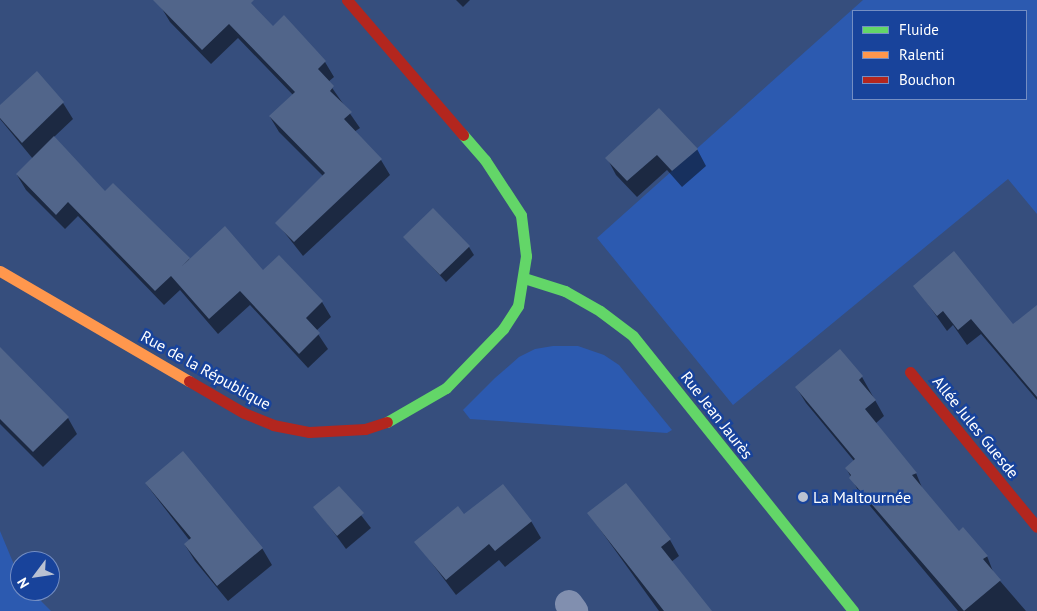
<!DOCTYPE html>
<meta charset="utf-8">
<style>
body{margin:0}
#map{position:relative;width:1037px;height:611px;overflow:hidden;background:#364e7d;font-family:"PT Sans",sans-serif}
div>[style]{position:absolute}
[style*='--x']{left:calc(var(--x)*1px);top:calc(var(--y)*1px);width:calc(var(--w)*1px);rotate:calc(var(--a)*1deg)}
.green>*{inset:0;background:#2c5ab0}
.shadow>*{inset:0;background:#0007}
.building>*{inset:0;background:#51658a}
.street>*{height:28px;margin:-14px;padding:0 14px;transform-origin:14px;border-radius:14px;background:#818faf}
.fast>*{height:11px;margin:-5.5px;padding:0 5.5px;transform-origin:5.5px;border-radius:5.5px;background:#63d668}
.slow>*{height:11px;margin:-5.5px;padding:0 5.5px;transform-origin:5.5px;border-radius:5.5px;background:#ff974d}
.jam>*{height:11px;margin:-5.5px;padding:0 5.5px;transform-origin:5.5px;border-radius:5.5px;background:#b3261e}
.dots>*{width:14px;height:14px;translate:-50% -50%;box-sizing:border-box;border:2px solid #18439b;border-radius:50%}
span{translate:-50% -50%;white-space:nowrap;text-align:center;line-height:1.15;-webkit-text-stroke:5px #18439b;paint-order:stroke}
.street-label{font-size:16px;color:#fff}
.poi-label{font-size:16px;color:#fff}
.left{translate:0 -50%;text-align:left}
.legend{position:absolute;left:852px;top:10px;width:175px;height:90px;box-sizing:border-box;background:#18439b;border:1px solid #748ec3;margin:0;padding:6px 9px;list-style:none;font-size:15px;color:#fff}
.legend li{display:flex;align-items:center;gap:10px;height:25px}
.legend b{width:25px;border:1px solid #748ec3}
.north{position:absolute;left:10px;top:551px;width:50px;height:50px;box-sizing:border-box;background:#18439b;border:1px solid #748ec3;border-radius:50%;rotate:239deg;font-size:14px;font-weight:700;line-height:20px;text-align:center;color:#fff}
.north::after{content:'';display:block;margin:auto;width:18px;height:22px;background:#b9c1d2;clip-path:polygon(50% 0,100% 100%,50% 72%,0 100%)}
</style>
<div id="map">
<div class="green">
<i style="clip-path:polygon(evenodd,863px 0,1037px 0,1037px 214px,1008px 179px,733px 405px,597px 238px,863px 0,853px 11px,1026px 11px,1026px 99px,853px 99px,853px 11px)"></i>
<i style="clip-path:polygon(553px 346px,578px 346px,604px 355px,619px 365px,672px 430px,667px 433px,470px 419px,463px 410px,495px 378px,519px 357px,535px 349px)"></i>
<i style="clip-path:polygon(0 531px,20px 579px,20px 591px,31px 591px,51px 611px,0 611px)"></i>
</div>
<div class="shadow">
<i style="clip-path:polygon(169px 0,247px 0,273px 28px,325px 62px,334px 77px,328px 82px,360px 128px,354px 132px,381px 160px,390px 175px,303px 256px,277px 223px,324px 177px,279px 132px,270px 117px,293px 95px,238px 38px,211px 64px,170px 22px,161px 7px)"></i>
<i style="clip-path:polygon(456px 0,470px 0,463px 7px)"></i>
<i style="clip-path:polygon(63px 103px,73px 119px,54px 137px,105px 193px,190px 260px,263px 271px,279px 256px,322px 302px,331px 317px,316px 331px,328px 349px,308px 368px,250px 305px,218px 334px,180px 290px,164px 305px,78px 216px,65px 229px,26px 190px,17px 175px,33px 159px,0 119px,0 107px)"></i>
<i style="clip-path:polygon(697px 149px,706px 166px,682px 187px,667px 170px,637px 197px,616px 175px,607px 158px)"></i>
<i style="clip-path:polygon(405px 237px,469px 247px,474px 255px,446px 282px)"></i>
<i style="clip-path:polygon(915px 286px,1013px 326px,1037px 322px,1037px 400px,981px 334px,967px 345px,953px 325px,947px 331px)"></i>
<i style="clip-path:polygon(0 349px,68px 418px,77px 434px,43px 467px,0 424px)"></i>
<i style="clip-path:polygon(840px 350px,862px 377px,884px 416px,875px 424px,916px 473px,923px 490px,958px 532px,987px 556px,994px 574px,1026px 611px,958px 611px,860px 494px,846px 468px,854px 461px,806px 403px,796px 387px)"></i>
<i style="clip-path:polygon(146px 484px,262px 548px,272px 565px,228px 601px,195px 561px,185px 545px,190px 541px)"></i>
<i style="clip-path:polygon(339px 487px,371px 528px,346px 549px,315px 507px)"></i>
<i style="clip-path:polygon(589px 514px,670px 540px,679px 556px,671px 562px,710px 611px,659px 611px)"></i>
<i style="clip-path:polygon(464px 516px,531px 521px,541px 538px,505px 567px,499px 560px,456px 595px,416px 542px)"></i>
</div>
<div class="building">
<i style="clip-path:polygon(153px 0,254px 0,251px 3px,273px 26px,284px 15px,326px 61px,318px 69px,334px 86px,330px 91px,352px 112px,344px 119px,382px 159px,294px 242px,275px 223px,325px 173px,269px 116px,295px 92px,229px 24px,202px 50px)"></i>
<i style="clip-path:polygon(37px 71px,64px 102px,22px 143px,0 118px,0 105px)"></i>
<i style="clip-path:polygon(659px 108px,698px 149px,672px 171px,657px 155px,627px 181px,605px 158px)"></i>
<i style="clip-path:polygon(54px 136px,105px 191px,113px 183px,190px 258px,181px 267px,225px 226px,263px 270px,279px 255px,323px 301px,306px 318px,320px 333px,299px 354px,240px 291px,209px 319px,171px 276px,155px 291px,68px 202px,56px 215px,16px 174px)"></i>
<i style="clip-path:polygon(433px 208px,470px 246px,440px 275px,403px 237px)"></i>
<i style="clip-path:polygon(954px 251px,1013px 324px,1037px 305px,1037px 397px,971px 319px,958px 330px,943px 311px,937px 316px,913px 286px)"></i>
<i style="clip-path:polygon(0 347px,69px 417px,33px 452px,0 419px)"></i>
<i style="clip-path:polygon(840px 349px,863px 376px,859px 380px,876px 400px,865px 409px,917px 473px,912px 475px,959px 531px,963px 527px,988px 556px,983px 559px,1001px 580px,964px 611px,849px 478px,851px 475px,845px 468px,855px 459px,795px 387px)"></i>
<i style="clip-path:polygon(183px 451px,263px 548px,217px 586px,184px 544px,191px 538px,145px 483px)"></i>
<i style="clip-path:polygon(626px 483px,671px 539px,661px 547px,712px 611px,664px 611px,587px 513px)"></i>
<i style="clip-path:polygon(503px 484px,532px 521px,495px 551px,489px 544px,446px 580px,414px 542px,458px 506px,464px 514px)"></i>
<i style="clip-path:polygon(339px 486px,364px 513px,337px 536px,313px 507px)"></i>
</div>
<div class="street">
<i style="--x:569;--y:604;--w:9;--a:54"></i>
</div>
<div class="fast">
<i style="--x:524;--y:278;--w:43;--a:17.6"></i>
<i style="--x:565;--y:291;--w:40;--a:29.7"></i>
<i style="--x:600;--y:311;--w:41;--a:37.1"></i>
<i style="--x:633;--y:336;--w:352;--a:51.3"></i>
<i style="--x:387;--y:422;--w:68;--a:-30"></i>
<i style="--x:446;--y:388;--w:82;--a:-46"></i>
<i style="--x:503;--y:329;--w:27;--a:-57"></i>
<i style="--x:518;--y:306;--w:51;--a:-80.9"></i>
<i style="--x:526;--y:256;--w:41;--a:-97"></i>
<i style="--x:521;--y:215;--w:66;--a:-123.2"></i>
<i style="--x:485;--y:160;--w:33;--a:-131"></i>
</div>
<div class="slow">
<i style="--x:0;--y:271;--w:219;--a:30.2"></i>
</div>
<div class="jam">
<i style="--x:347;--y:0;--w:178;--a:49.3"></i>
<i style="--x:910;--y:372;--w:200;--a:50.7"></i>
<i style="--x:189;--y:381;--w:64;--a:30.2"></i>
<i style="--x:244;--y:413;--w:31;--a:22"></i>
<i style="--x:273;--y:425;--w:37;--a:11"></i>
<i style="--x:309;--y:432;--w:56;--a:-3.1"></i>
<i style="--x:365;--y:429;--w:23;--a:-18"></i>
</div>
<div class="dots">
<i style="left:803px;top:497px;background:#b9c1d2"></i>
</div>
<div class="street-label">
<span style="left:206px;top:370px;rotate:29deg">Rue de la République</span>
<span style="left:717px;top:415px;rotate:52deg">Rue Jean Jaurès</span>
<span style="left:976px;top:427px;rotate:51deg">Allée Jules Guesde</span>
</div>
<div class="poi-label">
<span class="left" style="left:813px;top:497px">La Maltournée</span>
</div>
<ul class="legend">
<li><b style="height:6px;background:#63d668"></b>Fluide</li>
<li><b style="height:6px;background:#ff974d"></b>Ralenti</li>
<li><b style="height:6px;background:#b3261e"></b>Bouchon</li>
</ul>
<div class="north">N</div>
</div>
